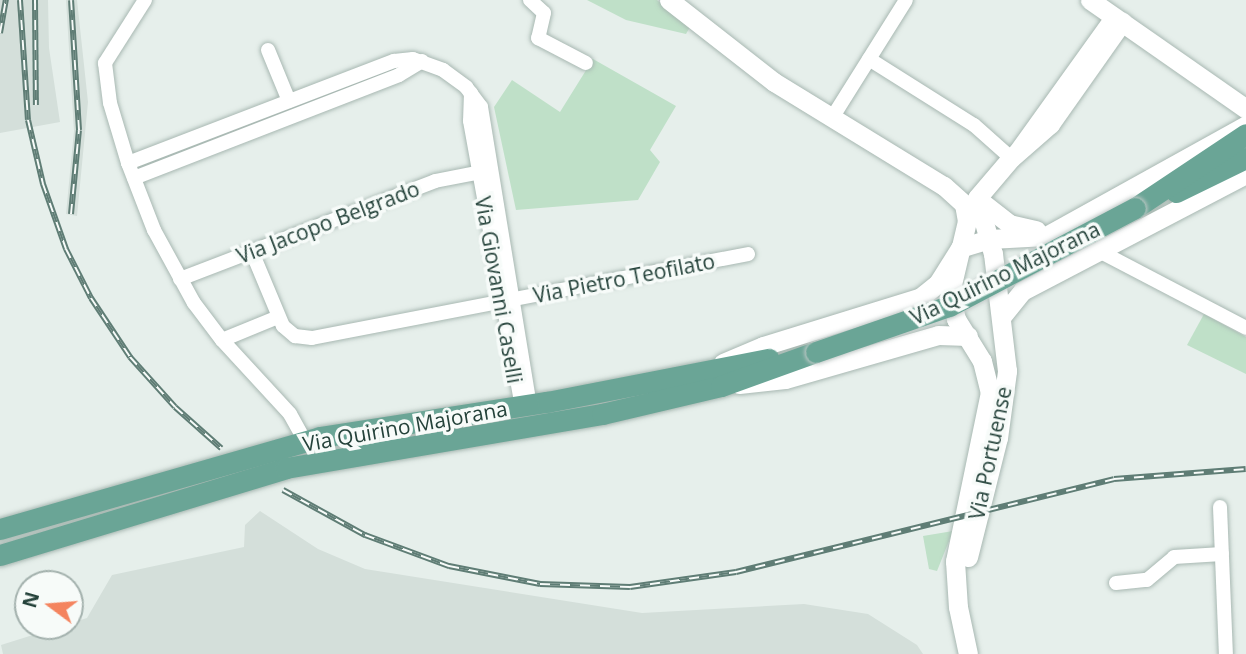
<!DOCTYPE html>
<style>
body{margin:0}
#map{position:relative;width:1246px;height:654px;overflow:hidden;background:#e6efeb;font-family:"Open Sans",sans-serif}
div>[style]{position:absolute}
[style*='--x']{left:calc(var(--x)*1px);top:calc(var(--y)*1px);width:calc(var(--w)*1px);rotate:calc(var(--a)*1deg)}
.built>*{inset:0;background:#d4dfda}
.green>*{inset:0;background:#bfe0c8}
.roads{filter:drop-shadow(0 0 2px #a8b8b2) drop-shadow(0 0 2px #a8b8b2)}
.street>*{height:14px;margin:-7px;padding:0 7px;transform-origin:7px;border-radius:7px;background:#fff}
.secondary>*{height:19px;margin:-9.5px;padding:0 9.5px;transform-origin:9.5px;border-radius:9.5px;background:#fff}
.primary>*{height:21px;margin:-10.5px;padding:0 10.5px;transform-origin:10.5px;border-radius:10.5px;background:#6aa596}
.rail>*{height:6px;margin-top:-3px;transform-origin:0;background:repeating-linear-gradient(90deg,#f7fbf9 0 10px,#5f7d75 0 20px);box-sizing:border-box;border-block:2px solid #5f7d75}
.bridges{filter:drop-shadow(0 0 2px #c2cac8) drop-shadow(0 0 2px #c2cac8)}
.primary-bridge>*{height:21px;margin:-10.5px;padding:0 10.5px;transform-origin:10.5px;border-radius:10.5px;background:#6aa596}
span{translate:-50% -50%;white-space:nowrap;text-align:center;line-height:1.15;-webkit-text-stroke:7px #f7fbf9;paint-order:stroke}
.street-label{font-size:21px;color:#24423a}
.north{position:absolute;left:14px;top:570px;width:70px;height:70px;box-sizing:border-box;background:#f7fbf9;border:2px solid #a3b1ad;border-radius:50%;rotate:286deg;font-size:19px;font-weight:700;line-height:28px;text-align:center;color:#24423a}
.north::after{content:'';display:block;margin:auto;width:24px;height:32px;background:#f4845f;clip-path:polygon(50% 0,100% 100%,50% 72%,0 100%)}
</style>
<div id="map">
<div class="built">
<i style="clip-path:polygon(0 0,48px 0,49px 48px,60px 122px,0 133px)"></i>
<i style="clip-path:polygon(66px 0,77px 0,88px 102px,77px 216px,66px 214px,74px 131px)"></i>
<i style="clip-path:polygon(260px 511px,318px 549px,365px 569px,642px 613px,804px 604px,868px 614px,917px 645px,923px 654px,3px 654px,1px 645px,87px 618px,112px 575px,244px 547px,245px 525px)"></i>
</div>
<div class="green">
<i style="clip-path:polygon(587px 0,657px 0,690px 27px,686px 34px,626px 20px)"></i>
<i style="clip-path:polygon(593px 59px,676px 106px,650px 150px,660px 162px,638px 200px,516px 210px,494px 107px,512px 80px,560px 112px)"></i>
<i style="clip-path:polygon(1204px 314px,1246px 337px,1246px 374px,1187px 345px)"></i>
<i style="clip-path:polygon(953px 531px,937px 571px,929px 569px,923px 536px)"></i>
</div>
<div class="roads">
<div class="street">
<i style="--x:145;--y:0;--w:75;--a:122.4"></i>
<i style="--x:105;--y:63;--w:40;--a:82.9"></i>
<i style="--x:110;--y:103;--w:63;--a:73.3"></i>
<i style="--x:128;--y:163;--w:72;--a:68.8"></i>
<i style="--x:154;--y:230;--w:83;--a:61.3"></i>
<i style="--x:194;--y:303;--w:46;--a:52.9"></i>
<i style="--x:222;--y:340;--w:100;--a:47.4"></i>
<i style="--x:290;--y:414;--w:31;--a:61"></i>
<i style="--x:530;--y:0;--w:19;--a:43"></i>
<i style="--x:544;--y:13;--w:26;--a:103"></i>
<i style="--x:538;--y:38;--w:54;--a:27.5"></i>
<i style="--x:268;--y:50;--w:55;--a:67.6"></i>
<i style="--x:869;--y:59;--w:124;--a:32.2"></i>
<i style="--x:974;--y:125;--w:50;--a:41.7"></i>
<i style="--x:1011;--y:158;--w:175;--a:-54.3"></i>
<i style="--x:471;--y:93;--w:28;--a:92"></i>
<i style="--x:470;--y:121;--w:290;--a:79.7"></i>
<i style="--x:832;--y:118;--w:139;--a:-57.9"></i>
<i style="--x:128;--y:163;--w:285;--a:-21"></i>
<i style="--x:394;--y:61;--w:19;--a:-6"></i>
<i style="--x:413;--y:59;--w:32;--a:20"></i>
<i style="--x:443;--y:70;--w:29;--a:36"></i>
<i style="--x:466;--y:87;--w:25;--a:53"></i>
<i style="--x:481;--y:107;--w:302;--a:80.7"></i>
<i style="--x:134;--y:178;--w:284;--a:-21.2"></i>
<i style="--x:399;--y:75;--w:27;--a:-31"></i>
<i style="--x:1099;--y:251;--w:166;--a:27.6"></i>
<i style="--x:252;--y:252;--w:80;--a:67.3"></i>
<i style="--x:283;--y:326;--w:16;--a:40"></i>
<i style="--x:295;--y:336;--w:17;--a:7"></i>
<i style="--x:312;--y:338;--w:444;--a:-10.9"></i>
<i style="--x:180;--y:279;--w:273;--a:-21"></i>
<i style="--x:435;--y:181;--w:57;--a:-11.1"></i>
<i style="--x:222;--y:340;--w:61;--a:-22.3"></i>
<i style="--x:1220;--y:507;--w:147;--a:87.7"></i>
<i style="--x:1116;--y:583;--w:31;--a:-6"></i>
<i style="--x:1147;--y:580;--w:35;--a:-40"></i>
<i style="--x:1174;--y:557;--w:48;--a:-3.6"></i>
</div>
<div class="secondary">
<i style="--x:669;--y:0;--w:133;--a:38"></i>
<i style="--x:774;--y:82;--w:199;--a:31.5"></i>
<i style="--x:944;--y:186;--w:27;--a:42"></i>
<i style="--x:964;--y:204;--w:17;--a:80"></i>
<i style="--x:967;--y:221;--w:74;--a:103.3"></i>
<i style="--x:950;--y:293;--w:27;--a:77"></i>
<i style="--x:956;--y:319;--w:49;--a:58.2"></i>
<i style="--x:982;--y:361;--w:32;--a:76"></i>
<i style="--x:990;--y:392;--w:173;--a:101.7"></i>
<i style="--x:955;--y:561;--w:46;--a:86.3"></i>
<i style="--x:958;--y:607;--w:48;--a:78"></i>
<i style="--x:1090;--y:0;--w:190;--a:34.9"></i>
<i style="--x:977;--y:198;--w:52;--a:-49.6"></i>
<i style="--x:1011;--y:158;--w:52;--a:-41.1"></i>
<i style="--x:1050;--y:124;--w:125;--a:-54.8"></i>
<i style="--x:980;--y:201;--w:37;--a:38"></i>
<i style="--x:1009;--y:224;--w:28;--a:13"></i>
<i style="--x:1002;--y:316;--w:32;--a:-51"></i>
<i style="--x:1022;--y:291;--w:253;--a:-27.6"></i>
<i style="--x:723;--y:363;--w:43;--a:-23"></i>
<i style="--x:763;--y:346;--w:165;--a:-17.2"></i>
<i style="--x:921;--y:297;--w:22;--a:-39"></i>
<i style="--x:938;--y:283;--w:41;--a:-57.8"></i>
<i style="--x:960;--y:248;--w:31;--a:-17"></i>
<i style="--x:990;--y:239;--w:56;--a:-3.1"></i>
<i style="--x:1046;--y:236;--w:229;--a:-29"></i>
<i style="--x:739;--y:384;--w:46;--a:-6.2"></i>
<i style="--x:785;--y:379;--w:159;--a:-16"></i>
<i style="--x:938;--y:335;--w:30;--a:2"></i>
<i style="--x:968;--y:557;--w:123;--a:-75.9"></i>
<i style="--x:998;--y:438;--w:68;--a:-82.3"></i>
<i style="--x:1007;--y:371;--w:118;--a:-96.8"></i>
<i style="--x:993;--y:254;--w:58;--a:-105.9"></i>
</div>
<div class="primary">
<i style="--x:1176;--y:192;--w:78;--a:-25.9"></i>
<i style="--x:1135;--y:208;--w:133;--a:-33.7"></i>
<i style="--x:0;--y:529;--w:333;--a:-16"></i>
<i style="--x:320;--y:437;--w:230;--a:-8.8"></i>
<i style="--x:547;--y:402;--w:226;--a:-11"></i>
<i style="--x:0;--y:555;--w:299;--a:-16.9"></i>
<i style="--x:286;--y:468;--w:321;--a:-9.7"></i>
<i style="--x:602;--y:414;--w:122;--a:-13.2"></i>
<i style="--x:721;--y:386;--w:101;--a:-19.7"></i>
</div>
</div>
<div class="rail">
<i style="--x:20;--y:0;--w:120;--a:86.2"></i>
<i style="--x:28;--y:120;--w:66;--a:76.8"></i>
<i style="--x:43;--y:184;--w:69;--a:70.5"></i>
<i style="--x:66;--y:249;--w:55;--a:63"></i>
<i style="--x:91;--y:298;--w:71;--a:56.5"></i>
<i style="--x:130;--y:357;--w:67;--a:48"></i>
<i style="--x:175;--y:407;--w:62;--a:41.7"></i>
<i style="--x:35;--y:0;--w:105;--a:89.5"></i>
<i style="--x:0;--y:33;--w:34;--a:-80"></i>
<i style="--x:71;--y:214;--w:84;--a:-84.6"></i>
<i style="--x:79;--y:130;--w:130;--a:-93.5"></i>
<i style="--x:283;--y:490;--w:94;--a:28.8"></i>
<i style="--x:365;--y:535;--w:90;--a:20.3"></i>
<i style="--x:449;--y:566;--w:93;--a:11.2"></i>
<i style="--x:540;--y:584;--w:90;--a:1.9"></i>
<i style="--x:630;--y:587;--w:107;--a:-8.1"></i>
<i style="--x:736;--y:572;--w:389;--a:-13.8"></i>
<i style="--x:1114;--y:479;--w:132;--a:-4.3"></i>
</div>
<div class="bridges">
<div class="primary-bridge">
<i style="--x:816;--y:352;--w:141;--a:-19.1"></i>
<i style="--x:949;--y:306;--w:210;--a:-27.8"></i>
</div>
</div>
<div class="street-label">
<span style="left:328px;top:222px;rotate:-21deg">Via Jacopo Belgrado</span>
<span style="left:1005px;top:273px;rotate:-26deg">Via Quirino Majorana</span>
<span style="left:624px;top:278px;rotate:-11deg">Via Pietro Teofilato</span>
<span style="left:499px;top:290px;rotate:80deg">Via Giovanni Caselli</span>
<span style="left:405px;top:426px;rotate:-10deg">Via Quirino Majorana</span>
<span style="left:990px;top:453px;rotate:-78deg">Via Portuense</span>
</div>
<div class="north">N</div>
</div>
